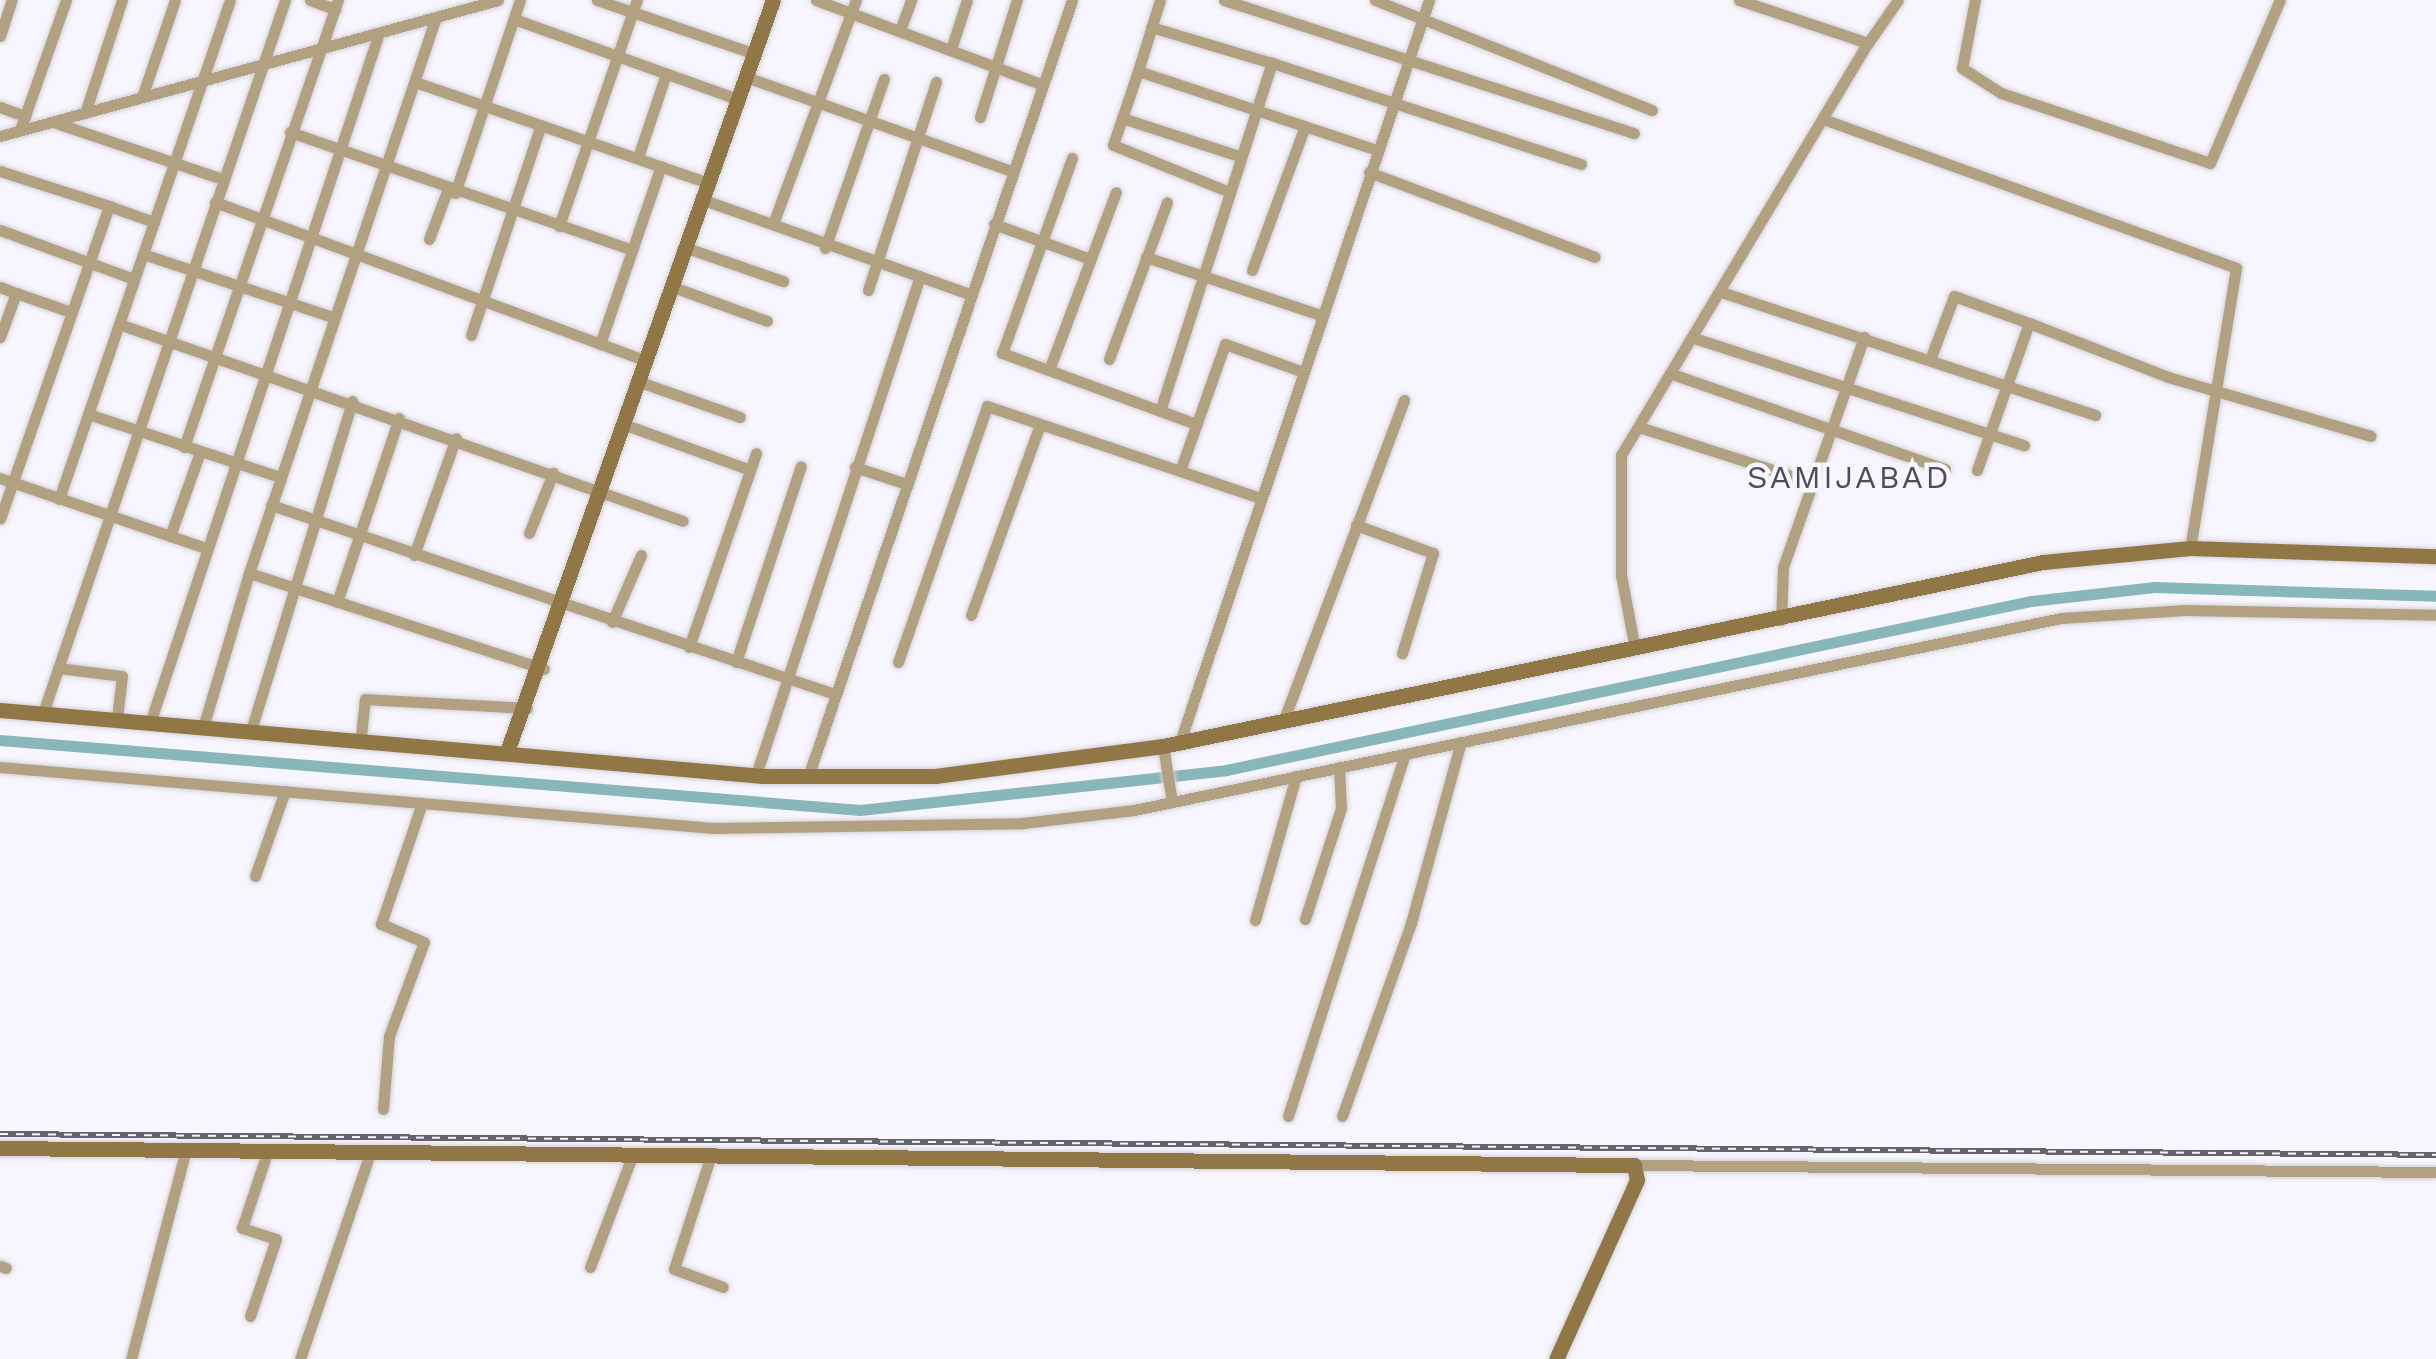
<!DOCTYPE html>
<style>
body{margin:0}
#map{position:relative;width:2436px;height:1359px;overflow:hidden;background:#f7f5fd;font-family:"Work Sans",sans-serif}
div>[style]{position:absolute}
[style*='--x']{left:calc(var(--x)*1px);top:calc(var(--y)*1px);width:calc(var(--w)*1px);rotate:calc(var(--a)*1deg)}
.canal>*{height:11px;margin:-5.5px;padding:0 5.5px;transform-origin:5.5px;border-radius:5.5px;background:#87b7b8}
.roads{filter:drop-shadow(0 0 2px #d3d1d9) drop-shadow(0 0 2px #d3d1d9)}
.street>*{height:11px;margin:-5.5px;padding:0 5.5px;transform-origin:5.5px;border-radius:5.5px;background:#b2a180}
.secondary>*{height:15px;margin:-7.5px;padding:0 7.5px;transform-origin:7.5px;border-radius:7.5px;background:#907745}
.rail>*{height:6px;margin-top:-3px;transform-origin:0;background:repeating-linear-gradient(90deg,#f7f5fd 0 8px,#65636a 0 16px);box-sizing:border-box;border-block:2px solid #65636a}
span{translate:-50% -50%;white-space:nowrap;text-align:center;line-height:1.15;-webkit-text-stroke:9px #f7f5fd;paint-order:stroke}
.neighbourhood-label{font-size:32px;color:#4f4b5a;letter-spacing:2.5px}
</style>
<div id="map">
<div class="canal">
<i style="--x:0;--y:740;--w:863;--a:4.65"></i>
<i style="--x:860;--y:810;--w:368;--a:-6.2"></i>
<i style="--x:1226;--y:770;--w:823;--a:-11.86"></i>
<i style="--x:2031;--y:601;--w:124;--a:-6.5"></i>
<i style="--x:2154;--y:587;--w:282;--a:1.8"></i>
</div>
<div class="roads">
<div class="street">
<i style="--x:310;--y:0;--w:27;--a:20"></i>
<i style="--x:597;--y:0;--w:165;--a:18.8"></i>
<i style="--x:816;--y:0;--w:242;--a:20.5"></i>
<i style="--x:1224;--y:0;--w:431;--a:18"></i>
<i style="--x:1375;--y:0;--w:298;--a:21.7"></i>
<i style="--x:1975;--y:0;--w:69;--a:100.8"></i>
<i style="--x:1962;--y:68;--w:46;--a:32.7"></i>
<i style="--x:2001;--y:93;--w:220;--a:18.5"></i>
<i style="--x:2210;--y:163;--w:177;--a:-66.8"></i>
<i style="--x:436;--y:17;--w:587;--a:108.59"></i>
<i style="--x:249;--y:573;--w:310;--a:18"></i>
<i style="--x:514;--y:19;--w:238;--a:19.7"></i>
<i style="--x:902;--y:25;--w:27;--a:-70"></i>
<i style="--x:1151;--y:27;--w:126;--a:16.6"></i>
<i style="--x:0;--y:36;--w:38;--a:-72"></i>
<i style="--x:953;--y:43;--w:45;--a:-72"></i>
<i style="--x:1868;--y:43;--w:52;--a:-55.1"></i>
<i style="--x:1138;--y:71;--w:74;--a:-72.8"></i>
<i style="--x:746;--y:77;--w:282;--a:19.5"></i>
<i style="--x:418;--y:83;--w:305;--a:19"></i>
<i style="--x:142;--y:97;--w:102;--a:-71.2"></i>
<i style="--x:0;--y:107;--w:27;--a:20"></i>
<i style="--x:85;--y:113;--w:119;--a:-71.9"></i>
<i style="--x:980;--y:117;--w:123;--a:-72.5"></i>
<i style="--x:1122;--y:118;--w:123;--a:18"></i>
<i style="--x:1823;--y:119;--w:439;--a:19.8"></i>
<i style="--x:2236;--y:268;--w:284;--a:99.3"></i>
<i style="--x:53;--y:122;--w:178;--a:18.6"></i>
<i style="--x:20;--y:130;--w:138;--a:-70.5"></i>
<i style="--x:290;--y:132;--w:362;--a:19"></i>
<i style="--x:0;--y:136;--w:516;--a:-15.27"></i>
<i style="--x:638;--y:157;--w:88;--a:-71.4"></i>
<i style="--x:1072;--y:158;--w:207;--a:109.7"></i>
<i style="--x:1002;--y:353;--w:207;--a:20.1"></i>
<i style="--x:0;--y:171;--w:114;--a:17.8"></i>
<i style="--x:109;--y:206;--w:331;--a:109.2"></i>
<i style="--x:1369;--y:172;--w:241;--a:20.6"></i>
<i style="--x:1227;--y:191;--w:123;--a:-158"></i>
<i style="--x:1113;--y:145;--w:78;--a:-71.3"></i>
<i style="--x:1138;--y:71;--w:252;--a:18.3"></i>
<i style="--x:455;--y:193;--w:204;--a:-71.4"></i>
<i style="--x:701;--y:199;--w:284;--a:19.5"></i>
<i style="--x:215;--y:202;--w:457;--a:20.2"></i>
<i style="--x:109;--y:206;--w:48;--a:19.6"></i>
<i style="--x:773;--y:224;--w:239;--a:-69.7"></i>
<i style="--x:994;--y:224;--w:102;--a:20"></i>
<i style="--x:559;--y:226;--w:239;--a:-71"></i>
<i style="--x:0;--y:230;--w:143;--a:20.1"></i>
<i style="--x:429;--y:239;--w:51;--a:-69.4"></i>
<i style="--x:684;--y:247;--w:105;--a:19"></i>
<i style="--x:825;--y:248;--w:179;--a:-70.8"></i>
<i style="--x:143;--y:254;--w:202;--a:18.4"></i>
<i style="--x:1146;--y:257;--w:183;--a:18.4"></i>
<i style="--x:1252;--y:270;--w:153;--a:-69.8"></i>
<i style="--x:670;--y:286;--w:103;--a:19.8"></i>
<i style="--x:0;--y:287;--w:17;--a:21"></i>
<i style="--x:16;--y:293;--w:47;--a:110"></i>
<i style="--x:868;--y:290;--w:219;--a:-71.9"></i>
<i style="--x:1721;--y:292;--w:394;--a:18.2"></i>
<i style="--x:16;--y:293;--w:58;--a:19.1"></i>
<i style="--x:2029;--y:323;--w:149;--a:21.2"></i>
<i style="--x:2168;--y:377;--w:211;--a:16.2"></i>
<i style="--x:119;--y:324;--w:597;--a:19.25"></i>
<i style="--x:471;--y:335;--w:221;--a:-71.6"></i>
<i style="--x:1694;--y:338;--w:347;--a:18"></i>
<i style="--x:600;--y:344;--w:188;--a:-71.1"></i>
<i style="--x:1931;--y:357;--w:65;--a:-69.3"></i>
<i style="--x:1954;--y:296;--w:80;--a:19.8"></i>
<i style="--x:2029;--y:323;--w:156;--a:109.5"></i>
<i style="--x:1109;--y:359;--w:167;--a:-69.7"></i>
<i style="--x:1049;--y:370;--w:190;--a:-69.4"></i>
<i style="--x:1672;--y:374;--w:289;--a:19.2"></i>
<i style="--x:637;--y:381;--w:109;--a:19.3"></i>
<i style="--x:1160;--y:411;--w:366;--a:-72.2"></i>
<i style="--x:1272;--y:63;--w:325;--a:18.1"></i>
<i style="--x:88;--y:414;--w:202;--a:18.2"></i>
<i style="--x:623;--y:424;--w:135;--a:19.9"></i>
<i style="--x:1639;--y:427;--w:183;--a:17.8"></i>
<i style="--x:184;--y:447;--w:473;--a:-71"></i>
<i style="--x:855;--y:467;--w:51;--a:18.4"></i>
<i style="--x:1180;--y:471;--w:135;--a:-70.5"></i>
<i style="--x:1225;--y:344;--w:77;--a:19.6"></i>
<i style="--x:0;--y:478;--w:214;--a:18.8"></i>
<i style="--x:59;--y:499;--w:527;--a:-71.08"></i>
<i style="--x:271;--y:505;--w:595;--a:18.53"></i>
<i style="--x:1356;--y:525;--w:82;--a:20"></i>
<i style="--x:1433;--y:553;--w:105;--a:107.2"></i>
<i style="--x:529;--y:533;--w:65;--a:-68.2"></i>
<i style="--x:170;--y:536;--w:89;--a:-70.3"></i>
<i style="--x:414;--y:555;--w:124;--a:-70.3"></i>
<i style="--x:337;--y:602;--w:194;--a:-71.4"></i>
<i style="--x:971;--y:615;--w:203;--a:-70.1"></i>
<i style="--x:1781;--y:620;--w:53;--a:-87.8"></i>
<i style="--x:1783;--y:567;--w:244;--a:-70.6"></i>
<i style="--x:612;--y:622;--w:73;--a:-66.6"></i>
<i style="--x:689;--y:647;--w:205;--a:-70.9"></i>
<i style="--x:1635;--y:649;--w:75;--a:-100.7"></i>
<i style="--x:1621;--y:575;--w:120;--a:-90"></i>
<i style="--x:1621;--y:455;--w:480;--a:-59.1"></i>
<i style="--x:1868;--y:43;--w:136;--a:-161.6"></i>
<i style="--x:736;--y:662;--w:206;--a:-71.7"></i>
<i style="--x:898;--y:662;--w:271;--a:-70.8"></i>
<i style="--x:987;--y:406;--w:286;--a:18.6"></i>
<i style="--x:58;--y:668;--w:64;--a:7.1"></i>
<i style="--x:122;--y:676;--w:42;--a:96.8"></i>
<i style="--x:43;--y:713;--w:753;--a:-71.25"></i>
<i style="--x:151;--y:720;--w:724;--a:-71.64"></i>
<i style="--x:1283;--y:722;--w:344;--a:-69.4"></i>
<i style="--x:204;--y:724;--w:158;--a:-73.4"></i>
<i style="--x:252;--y:727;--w:341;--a:-72.9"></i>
<i style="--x:361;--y:736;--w:37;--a:-84"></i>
<i style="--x:365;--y:699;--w:162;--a:3.2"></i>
<i style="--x:1180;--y:742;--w:783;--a:-71.45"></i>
<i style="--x:1163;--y:746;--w:57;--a:80.9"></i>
<i style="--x:0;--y:767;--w:716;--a:4.89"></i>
<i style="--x:713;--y:828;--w:310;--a:-0.9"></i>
<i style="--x:1023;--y:823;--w:112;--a:-6.7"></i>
<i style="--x:1134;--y:810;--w:947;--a:-11.7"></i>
<i style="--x:2061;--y:618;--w:124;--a:-3.7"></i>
<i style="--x:2185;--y:610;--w:251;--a:1.1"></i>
<i style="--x:756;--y:775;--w:525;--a:-71.81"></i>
<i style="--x:808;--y:777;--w:821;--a:-71.23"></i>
<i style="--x:255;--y:876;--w:90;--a:-70.6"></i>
<i style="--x:1305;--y:919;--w:117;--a:-72"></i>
<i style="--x:1341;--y:808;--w:41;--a:-92.8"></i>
<i style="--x:1255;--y:920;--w:150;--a:-74.1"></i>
<i style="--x:383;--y:1109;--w:73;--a:-85.3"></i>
<i style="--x:389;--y:1036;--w:100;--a:-69.6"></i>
<i style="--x:424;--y:942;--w:47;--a:-157.3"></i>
<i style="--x:381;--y:924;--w:128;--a:-71.3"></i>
<i style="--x:1288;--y:1116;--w:380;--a:-72.1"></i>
<i style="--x:1342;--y:1116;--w:205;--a:-70.3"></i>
<i style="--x:1411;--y:923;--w:188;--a:-74.6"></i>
<i style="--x:711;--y:1155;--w:120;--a:108"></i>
<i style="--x:674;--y:1269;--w:52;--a:20.2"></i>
<i style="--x:1634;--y:1165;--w:802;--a:0.5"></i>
<i style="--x:0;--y:1266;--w:6;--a:18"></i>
<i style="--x:590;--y:1267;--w:121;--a:-69.2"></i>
<i style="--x:250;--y:1316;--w:81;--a:-71.3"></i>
<i style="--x:276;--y:1239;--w:36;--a:-162"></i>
<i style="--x:242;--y:1228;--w:82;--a:-71.6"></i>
<i style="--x:131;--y:1359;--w:216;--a:-75.3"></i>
<i style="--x:300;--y:1359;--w:220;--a:-71.2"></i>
</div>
<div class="secondary">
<i style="--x:0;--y:710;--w:766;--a:4.94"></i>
<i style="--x:763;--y:776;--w:172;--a:0"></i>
<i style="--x:935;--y:776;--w:230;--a:-7.5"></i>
<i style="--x:1163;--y:746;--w:899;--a:-11.81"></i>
<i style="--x:2043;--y:562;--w:148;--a:-5.4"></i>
<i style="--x:2190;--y:548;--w:246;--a:1.9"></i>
<i style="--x:508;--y:749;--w:794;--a:-70.52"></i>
<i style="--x:0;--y:1148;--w:1634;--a:0.6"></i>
<i style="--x:1634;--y:1165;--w:15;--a:79"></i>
<i style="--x:1637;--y:1180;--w:196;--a:114.3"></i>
</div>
</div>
<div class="rail">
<i style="--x:0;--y:1134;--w:2436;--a:0.49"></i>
</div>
<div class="neighbourhood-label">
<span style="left:1849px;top:477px">SAMIJABAD</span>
</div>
</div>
